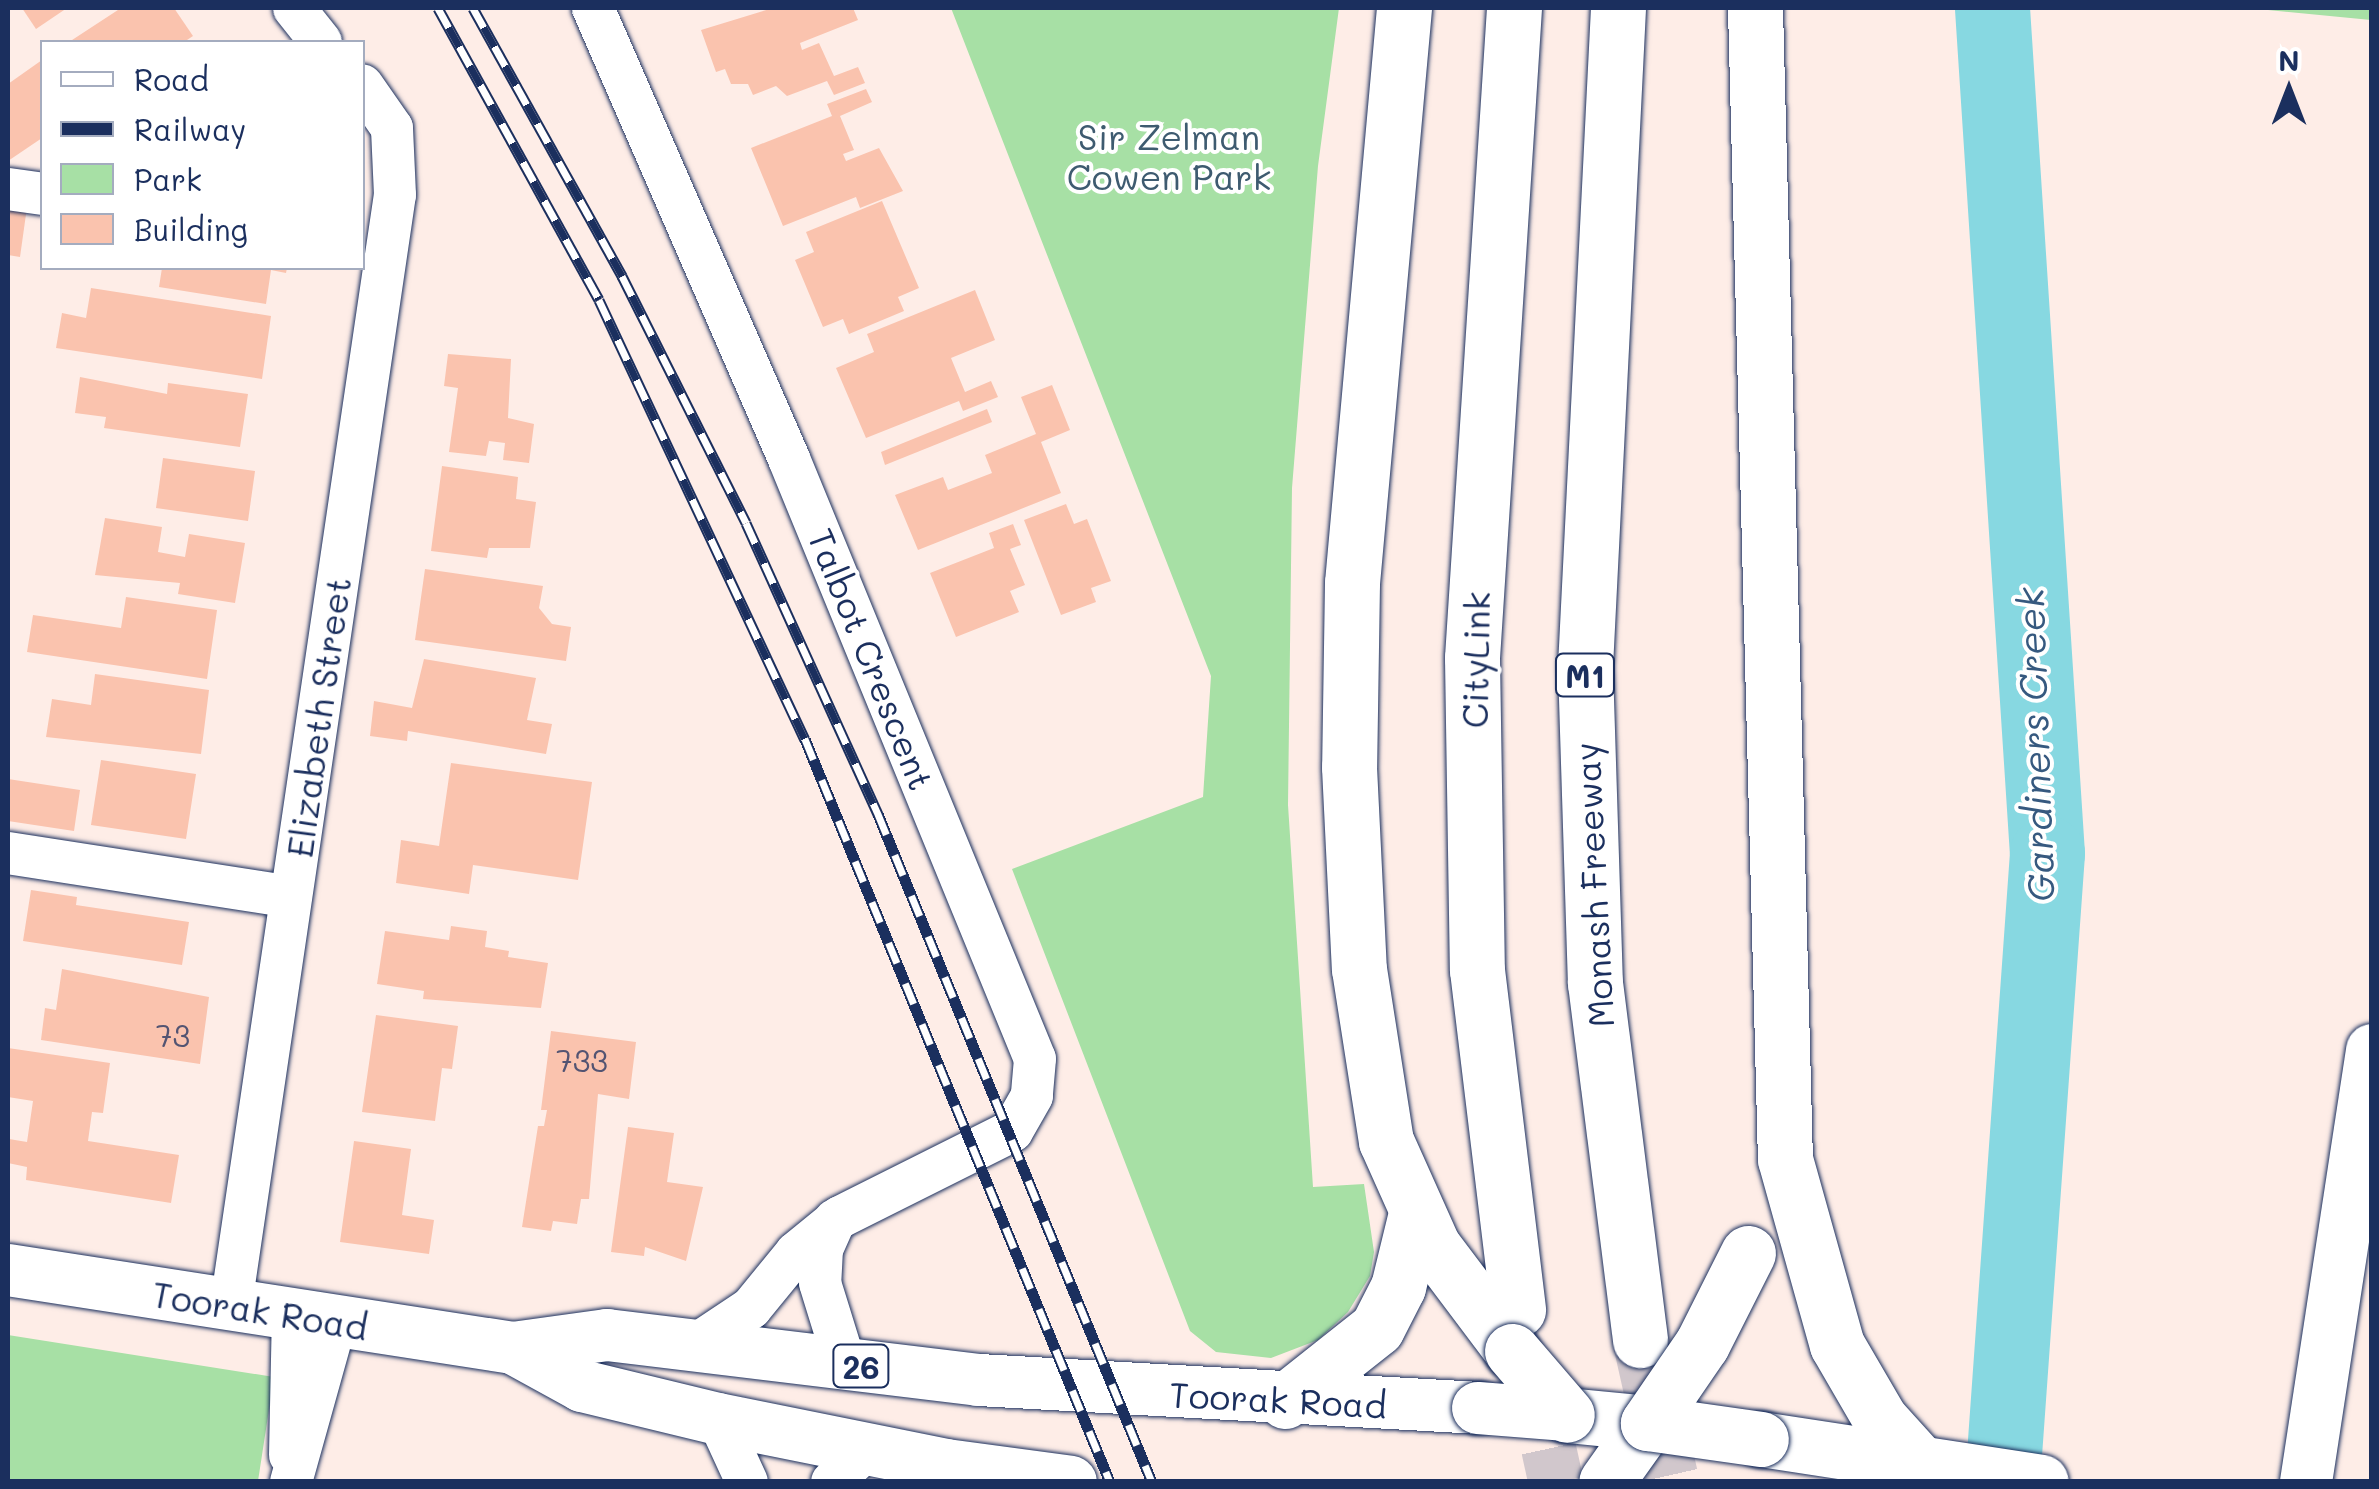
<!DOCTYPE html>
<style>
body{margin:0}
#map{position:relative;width:2379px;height:1489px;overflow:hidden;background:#feede7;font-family:Mali,sans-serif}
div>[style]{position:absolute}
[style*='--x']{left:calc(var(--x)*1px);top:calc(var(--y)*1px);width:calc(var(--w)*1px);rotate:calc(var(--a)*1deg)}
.green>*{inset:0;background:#a7e0a5}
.river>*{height:75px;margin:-37.5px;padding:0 37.5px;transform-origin:37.5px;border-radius:37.5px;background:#87d8e1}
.building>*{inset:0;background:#fac3ae}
.highway-tunnel>*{height:55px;margin-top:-27.5px;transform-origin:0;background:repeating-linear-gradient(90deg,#d1c7cc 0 55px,transparent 0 83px)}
.roads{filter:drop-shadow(0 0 2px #1b2f5e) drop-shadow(0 0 2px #1b2f5e)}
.minor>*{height:42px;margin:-21px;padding:0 21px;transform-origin:21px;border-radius:21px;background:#fff}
.major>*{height:52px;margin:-26px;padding:0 26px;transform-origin:26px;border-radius:26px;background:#fff}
.highway>*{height:55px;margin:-27.5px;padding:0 27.5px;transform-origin:27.5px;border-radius:27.5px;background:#fff}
.rail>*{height:11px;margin-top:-5.5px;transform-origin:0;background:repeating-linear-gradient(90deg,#fff 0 22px,#1b2f5e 0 44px);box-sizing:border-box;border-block:2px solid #1b2f5e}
.bridges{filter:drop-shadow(0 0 2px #1b2f5e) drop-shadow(0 0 2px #1b2f5e)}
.major-bridge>*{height:52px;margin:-26px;padding:0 26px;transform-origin:26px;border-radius:26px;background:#fff}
.highway-bridge>*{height:55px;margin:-27.5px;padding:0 27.5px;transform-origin:27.5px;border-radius:27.5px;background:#fff}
span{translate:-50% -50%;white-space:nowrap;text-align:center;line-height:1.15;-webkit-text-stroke:8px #fff;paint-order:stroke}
.number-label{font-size:30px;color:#535472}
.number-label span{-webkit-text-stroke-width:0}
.shield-label span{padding:2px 8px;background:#fff;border:2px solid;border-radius:8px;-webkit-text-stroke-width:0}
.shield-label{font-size:32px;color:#1b2f5e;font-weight:700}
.park-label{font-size:35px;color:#3e5b70}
.street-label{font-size:35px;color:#1b2f5e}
.water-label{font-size:38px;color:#36597f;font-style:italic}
.frame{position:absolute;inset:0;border:10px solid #1b2f5e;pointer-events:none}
.legend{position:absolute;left:40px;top:40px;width:325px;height:230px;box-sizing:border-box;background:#fff;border:2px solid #a4acbf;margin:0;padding:12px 18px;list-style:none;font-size:30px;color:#1b2f5e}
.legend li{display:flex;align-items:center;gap:20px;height:50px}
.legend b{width:50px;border:2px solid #a4acbf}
.north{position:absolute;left:2239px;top:40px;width:100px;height:100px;-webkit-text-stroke:8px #fff;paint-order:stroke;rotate:0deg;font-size:28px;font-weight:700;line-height:40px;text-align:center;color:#1b2f5e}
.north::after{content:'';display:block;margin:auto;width:35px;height:45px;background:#1b2f5e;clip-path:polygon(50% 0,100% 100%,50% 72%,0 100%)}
</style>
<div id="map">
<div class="green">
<i style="clip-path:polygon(951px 8px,1339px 8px,1318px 166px,1292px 488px,1288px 805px,1313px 1187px,1364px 1184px,1374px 1252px,1370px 1276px,1348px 1312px,1318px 1340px,1271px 1358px,1216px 1352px,1190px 1331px,1012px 869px,1203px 797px,1211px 676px)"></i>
<i style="clip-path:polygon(2248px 8px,2371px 8px,2371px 20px)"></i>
<i style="clip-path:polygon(8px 1335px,274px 1377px,258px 1481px,8px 1481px)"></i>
</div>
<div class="river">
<i style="--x:1992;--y:8;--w:847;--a:86.28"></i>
<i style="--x:2047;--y:853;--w:631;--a:94.09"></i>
</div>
<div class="building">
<i style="clip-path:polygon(22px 8px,67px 8px,36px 29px)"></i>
<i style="clip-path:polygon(121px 8px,174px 8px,193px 36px,184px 42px,69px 42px)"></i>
<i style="clip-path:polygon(773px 8px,853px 8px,858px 20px,800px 43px,802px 50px,819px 43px,834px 76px,858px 67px,865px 83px,834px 95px,827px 81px,787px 96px,776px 86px,753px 95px,748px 84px,731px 84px,725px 69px,716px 72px,701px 30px)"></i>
<i style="clip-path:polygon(42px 60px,42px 138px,8px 161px,8px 84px)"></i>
<i style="clip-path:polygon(866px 89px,872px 102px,840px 116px,854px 150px,843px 154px,846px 161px,879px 148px,903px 191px,860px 208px,856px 197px,783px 226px,751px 148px,832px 116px,827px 104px)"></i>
<i style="clip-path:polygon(8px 197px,28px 200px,20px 257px,8px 255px)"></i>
<i style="clip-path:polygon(882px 201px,919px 288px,898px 297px,904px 311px,849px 334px,843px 319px,823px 327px,795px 260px,814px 252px,806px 232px)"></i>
<i style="clip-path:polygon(162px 268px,287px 268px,286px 273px,271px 270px,266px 304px,159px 287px)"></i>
<i style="clip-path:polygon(91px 288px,271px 316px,262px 379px,56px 348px,62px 313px,86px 318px)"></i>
<i style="clip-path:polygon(975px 290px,995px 340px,951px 358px,965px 392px,991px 381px,998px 397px,963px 411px,959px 401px,866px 438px,836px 368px,874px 352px,867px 334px)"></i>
<i style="clip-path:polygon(448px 354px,511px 359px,508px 418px,534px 424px,529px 463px,503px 460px,505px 443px,489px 441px,486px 456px,449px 452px,458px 388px,444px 386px)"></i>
<i style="clip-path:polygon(80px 377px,167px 394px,168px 383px,248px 394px,240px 447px,104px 428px,106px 417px,75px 413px)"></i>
<i style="clip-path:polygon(1052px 385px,1070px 430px,1041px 442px,1061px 493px,918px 550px,895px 495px,943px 477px,948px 490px,992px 473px,985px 455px,1036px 434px,1021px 397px)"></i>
<i style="clip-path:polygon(987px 409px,992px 422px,885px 465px,881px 452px)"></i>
<i style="clip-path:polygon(163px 458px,255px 471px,248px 521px,156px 508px)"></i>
<i style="clip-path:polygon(442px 466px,518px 477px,516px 499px,536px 502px,530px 548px,489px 548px,487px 558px,431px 551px)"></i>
<i style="clip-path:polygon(1066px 504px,1074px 524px,1087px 519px,1111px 581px,1091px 588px,1096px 602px,1061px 615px,1024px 520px)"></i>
<i style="clip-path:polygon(105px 518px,162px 527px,158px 552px,185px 557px,189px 534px,245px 543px,235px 603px,178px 594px,180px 583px,95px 575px)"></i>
<i style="clip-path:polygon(1013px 524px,1021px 545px,1010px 549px,1025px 585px,1010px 591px,1019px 612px,956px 637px,930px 573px,994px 548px,989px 533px)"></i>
<i style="clip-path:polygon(425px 569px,543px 586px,539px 608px,552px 624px,571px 627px,566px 661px,415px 640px)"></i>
<i style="clip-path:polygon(126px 597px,217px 610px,207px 679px,27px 652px,33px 615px,121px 628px)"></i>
<i style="clip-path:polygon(424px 659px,536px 678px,527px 720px,552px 724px,546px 754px,408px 731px,407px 741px,370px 736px,374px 701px,412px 708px)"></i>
<i style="clip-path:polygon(95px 674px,209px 690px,201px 754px,46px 737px,52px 699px,91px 705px)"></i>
<i style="clip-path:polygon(101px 760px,196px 774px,186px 839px,91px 825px)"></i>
<i style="clip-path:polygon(451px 763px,592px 782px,578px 880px,473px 865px,469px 894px,396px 883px,401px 840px,439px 846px)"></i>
<i style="clip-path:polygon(8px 779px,80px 790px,74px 831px,8px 821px)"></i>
<i style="clip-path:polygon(31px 890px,77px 897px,76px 905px,189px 922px,182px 965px,23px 941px)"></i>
<i style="clip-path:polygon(451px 926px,487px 931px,485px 947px,509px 951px,508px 957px,548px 963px,541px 1008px,423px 999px,424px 991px,377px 984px,385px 931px,449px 940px)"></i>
<i style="clip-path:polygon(62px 969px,209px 997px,200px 1064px,41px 1040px,45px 1008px,56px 1010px)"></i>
<i style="clip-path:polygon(376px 1015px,458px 1026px,452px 1069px,442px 1068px,435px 1121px,362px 1112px)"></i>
<i style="clip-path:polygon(551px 1031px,636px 1042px,629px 1099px,598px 1094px,589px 1199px,581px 1199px,577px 1224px,553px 1221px,551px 1231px,522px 1227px,538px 1126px,544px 1126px,547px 1110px,541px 1110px)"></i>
<i style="clip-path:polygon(8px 1048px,110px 1063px,103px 1113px,92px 1112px,88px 1141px,179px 1155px,171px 1203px,26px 1180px,27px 1167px,8px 1163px,9px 1139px,27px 1142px,33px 1101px,8px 1097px)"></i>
<i style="clip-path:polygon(628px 1127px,674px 1133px,667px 1182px,703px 1187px,686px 1261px,645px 1247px,644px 1256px,611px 1252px)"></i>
<i style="clip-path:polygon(354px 1141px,411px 1149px,402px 1215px,434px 1220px,429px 1254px,340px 1242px)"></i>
</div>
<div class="highway-tunnel">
<i style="--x:1640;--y:1340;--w:146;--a:77.3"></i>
<i style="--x:1531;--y:1367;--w:118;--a:77.7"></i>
</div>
<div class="roads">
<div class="minor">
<i style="--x:294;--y:8;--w:43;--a:51.5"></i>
<i style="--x:593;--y:8;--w:492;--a:66.5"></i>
<i style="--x:789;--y:459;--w:648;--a:67.71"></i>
<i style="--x:1035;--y:1059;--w:37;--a:95"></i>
<i style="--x:1032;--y:1096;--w:40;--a:119.7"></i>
<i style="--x:1012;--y:1131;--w:192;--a:153.4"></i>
<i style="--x:840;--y:1217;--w:57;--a:140.7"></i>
<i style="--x:796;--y:1253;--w:71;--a:129.3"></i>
<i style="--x:751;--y:1308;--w:65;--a:146.3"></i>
<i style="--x:8;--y:189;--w:34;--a:8"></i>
<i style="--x:8;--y:853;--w:286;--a:8.8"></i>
<i style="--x:835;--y:1220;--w:32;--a:114"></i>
<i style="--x:822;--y:1249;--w:34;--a:93"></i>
<i style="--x:820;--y:1283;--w:85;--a:72.8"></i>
<i style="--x:231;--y:1305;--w:1122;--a:-81.6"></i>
<i style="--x:395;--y:195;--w:67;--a:-92.6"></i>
<i style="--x:392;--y:128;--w:52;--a:-124.9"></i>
<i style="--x:718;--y:1419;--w:69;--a:65.3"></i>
<i style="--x:290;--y:1455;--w:140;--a:-88.8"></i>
<i style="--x:291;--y:1482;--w:167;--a:-74.4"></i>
<i style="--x:832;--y:1482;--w:47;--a:-43.3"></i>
</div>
<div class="major">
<i style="--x:8;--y:1270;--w:511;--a:8.78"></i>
<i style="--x:513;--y:1348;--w:95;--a:-7.9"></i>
<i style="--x:607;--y:1335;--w:375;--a:6.9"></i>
<i style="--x:979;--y:1380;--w:500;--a:3.2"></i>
<i style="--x:513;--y:1348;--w:79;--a:28.8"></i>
<i style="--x:582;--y:1386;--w:140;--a:13.6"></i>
<i style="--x:718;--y:1419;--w:233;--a:11.4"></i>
<i style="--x:946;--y:1465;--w:126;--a:7.7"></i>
<i style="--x:2306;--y:1482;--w:437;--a:-81.3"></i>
</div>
<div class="highway">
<i style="--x:1404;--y:8;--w:577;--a:95.17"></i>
<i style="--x:1352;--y:583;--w:184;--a:90.9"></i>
<i style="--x:1349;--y:767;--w:202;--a:87.2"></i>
<i style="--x:1359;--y:969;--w:174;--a:81.1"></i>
<i style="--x:1386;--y:1141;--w:115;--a:65.9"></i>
<i style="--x:1433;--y:1246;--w:131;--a:53"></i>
<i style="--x:1514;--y:8;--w:651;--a:93.7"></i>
<i style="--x:1472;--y:658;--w:312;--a:89.1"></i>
<i style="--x:1477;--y:970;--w:342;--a:83.1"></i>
<i style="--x:1618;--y:8;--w:660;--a:92.87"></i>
<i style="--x:1585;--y:667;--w:316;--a:88.2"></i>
<i style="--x:1595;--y:983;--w:360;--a:82.8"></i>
<i style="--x:1755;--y:8;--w:1151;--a:88.51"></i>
<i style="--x:1785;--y:1159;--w:193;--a:74.4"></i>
<i style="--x:1837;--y:1345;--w:86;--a:59.8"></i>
<i style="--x:1880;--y:1419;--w:57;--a:47.9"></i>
<i style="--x:1285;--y:1401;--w:117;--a:-38.4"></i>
<i style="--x:1377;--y:1328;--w:46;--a:-62.9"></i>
<i style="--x:1398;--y:1287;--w:76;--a:-76.3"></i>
<i style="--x:1567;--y:1415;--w:81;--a:5.6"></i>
<i style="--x:1648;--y:1423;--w:72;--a:125.4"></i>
<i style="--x:1761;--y:1439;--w:283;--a:8.7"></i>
</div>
</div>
<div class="rail">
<i style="--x:438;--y:8;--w:333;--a:61.1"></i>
<i style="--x:599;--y:300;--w:485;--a:64.9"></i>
<i style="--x:805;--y:739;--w:803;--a:67.68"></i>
<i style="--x:473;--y:8;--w:307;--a:60.9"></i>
<i style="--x:622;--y:276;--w:276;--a:63.3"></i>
<i style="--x:746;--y:523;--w:320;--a:65.6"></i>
<i style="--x:878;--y:814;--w:722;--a:67.7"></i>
</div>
<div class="bridges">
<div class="major-bridge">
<i style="--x:1478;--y:1408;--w:89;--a:4.5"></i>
</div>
<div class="highway-bridge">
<i style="--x:1748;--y:1253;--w:102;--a:116.8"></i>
<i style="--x:1702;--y:1344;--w:96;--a:124.4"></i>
<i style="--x:1648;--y:1423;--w:114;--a:8.1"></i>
<i style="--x:1512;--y:1351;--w:84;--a:49.3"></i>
</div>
</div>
<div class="number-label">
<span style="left:173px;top:1035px">73</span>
<span style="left:582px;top:1060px">733</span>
</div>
<div class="shield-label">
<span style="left:1585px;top:675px">M1</span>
<span style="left:861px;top:1366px">26</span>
</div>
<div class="park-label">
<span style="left:1169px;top:156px">Sir Zelman<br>Cowen Park</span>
</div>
<div class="street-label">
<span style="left:872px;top:659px;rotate:68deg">Talbot Crescent</span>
<span style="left:1475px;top:660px;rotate:-89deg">CityLink</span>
<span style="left:318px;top:717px;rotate:-82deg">Elizabeth Street</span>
<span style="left:1593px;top:885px;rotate:-93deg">Monash Freeway</span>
<span style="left:260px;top:1310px;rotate:9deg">Toorak Road</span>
<span style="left:1278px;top:1399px;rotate:3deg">Toorak Road</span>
</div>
<div class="water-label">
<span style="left:2035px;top:745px;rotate:-92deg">Gardiners Creek</span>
</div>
<div class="frame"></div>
<ul class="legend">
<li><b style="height:12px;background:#fff"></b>Road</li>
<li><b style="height:12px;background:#1b2f5e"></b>Railway</li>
<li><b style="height:28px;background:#a7e0a5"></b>Park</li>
<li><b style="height:28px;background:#fac3ae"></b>Building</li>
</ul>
<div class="north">N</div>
</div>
